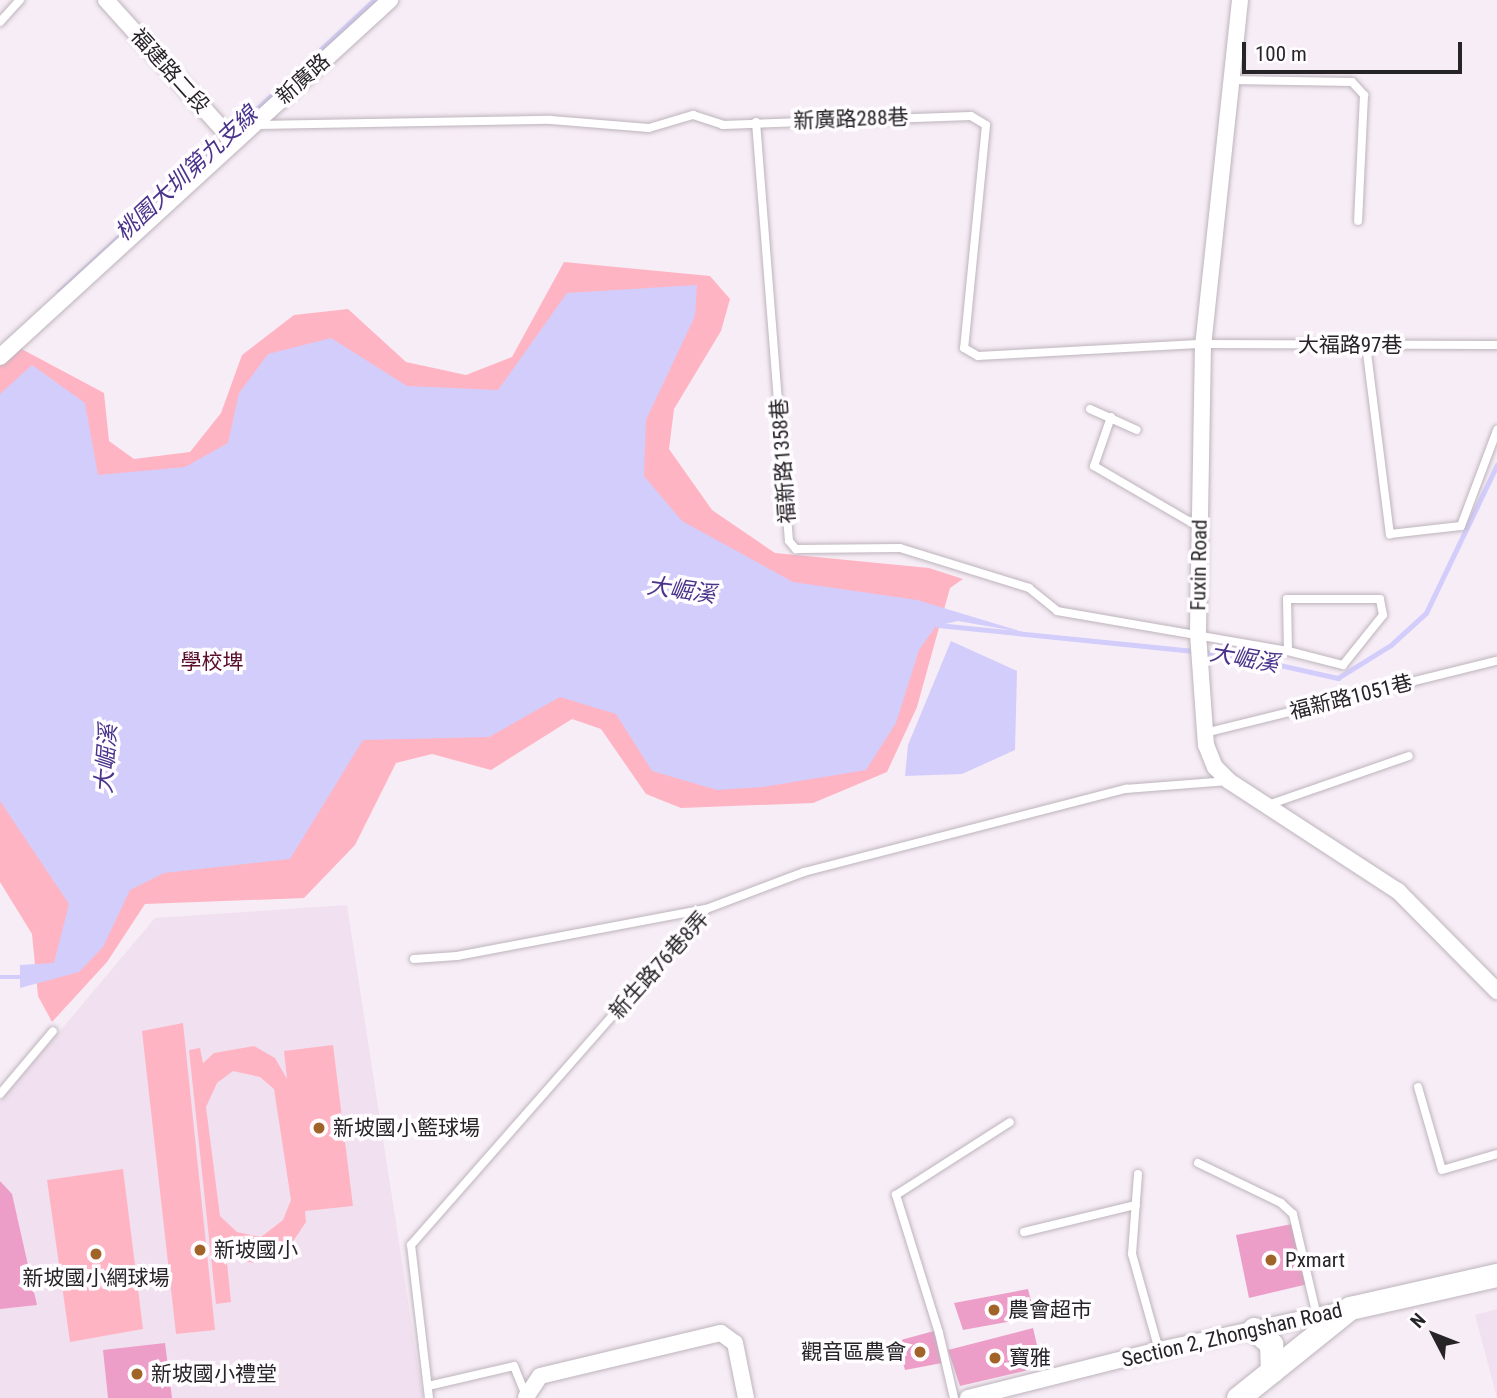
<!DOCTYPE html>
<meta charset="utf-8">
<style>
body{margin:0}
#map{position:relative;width:1497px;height:1398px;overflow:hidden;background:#f7edf6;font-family:"Roboto Condensed","Noto Sans TC",sans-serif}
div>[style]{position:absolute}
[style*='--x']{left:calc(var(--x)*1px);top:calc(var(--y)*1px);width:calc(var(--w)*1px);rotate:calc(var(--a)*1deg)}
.built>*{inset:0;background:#f1e1f0}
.green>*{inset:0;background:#ffb4c3}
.water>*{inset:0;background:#d3cdfc}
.stream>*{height:4.5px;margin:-2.25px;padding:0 2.25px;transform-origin:2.25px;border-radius:2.25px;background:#d3cdfc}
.building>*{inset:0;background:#ed9ec8}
.roads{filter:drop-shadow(0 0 2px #bdb4bc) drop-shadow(0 0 2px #bdb4bc)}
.service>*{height:8px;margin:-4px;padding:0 4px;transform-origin:4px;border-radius:4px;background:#fff}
.minor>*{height:16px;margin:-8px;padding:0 8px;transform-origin:8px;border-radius:8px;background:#fff}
.secondary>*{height:23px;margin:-11.5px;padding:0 11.5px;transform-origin:11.5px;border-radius:11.5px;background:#fff}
.dots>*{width:19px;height:19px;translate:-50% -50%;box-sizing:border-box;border:4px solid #fffdff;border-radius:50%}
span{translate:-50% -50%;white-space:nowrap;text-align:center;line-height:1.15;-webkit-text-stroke:7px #fffdff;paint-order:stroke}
.street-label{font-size:21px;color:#272427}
.park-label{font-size:21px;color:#5a0d29}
.poi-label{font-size:21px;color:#272427}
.left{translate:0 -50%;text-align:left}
.right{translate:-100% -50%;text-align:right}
.water-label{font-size:23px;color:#4a338a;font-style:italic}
.north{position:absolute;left:1399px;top:1300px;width:70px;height:70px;-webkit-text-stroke:5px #fffdff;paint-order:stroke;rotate:312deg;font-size:19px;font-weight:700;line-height:28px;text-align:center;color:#272427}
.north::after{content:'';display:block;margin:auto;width:24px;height:32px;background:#272427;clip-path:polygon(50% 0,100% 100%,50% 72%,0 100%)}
.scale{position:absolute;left:1242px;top:42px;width:220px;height:32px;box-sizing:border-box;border:4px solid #272427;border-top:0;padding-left:9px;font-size:21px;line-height:24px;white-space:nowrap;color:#272427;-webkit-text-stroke:5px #fffdff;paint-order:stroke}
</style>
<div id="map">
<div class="built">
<i style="clip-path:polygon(347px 905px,423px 1398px,0 1398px,0 1102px,155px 918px)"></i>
<i style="clip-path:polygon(1497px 1309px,1497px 1398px,1475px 1315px)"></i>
</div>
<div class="green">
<i style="clip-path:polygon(564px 262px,710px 276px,730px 299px,721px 331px,674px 409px,669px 449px,712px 510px,775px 553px,929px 568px,963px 579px,950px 588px,917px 707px,887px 772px,813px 803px,681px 808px,646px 794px,601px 729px,572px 719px,491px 770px,432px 754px,396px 763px,355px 845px,304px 898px,145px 904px,107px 962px,52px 1022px,38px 996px,32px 934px,0 882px,0 361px,16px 346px,104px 393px,109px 441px,134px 459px,190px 452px,221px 413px,242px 355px,294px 315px,348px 309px,406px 362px,466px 375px,512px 357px)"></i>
<i style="clip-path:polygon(183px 1023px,215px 1330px,176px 1334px,142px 1031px)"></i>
<i style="clip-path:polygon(evenodd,333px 1045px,353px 1206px,305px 1211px,306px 1222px,288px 1249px,256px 1263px,240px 1261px,226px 1253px,231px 1302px,216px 1304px,189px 1050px,200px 1048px,203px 1063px,214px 1053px,254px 1046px,275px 1058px,287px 1079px,284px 1051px,333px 1045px,233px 1071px,260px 1077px,274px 1089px,291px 1200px,283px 1220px,261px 1237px,237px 1232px,220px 1216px,206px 1107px,217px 1083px,233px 1071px)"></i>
<i style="clip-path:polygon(123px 1169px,143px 1329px,70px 1342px,47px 1180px)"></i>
</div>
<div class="water">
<i style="clip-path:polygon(697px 285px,695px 316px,646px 420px,644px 476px,682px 521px,793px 582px,917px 600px,1026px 633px,958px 621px,936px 626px,919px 650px,896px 723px,866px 770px,763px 787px,717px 790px,652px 771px,616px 714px,560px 697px,489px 737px,363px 740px,290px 859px,164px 873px,130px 890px,103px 947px,79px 972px,20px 988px,20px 965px,54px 963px,69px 904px,0 801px,0 394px,32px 365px,85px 403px,98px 475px,185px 467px,228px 443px,239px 393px,268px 354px,331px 338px,407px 386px,498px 390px,567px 293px)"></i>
<i style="clip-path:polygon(951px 641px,1017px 671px,1015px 750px,962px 774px,905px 776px,908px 745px)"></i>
</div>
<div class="stream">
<i style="--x:231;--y:133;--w:195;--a:-42.9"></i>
<i style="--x:59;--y:292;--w:226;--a:-42.7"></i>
<i style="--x:938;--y:625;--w:299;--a:5.8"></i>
<i style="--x:1235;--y:655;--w:106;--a:12.6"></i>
<i style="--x:1338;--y:678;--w:62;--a:-31.9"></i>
<i style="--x:1391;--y:645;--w:47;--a:-42.4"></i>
<i style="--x:1426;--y:613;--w:164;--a:-64.4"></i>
<i style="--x:0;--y:977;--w:23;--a:0"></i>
</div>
<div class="building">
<i style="clip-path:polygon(0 1181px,12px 1194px,37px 1305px,0 1309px)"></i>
<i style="clip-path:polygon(1292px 1224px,1308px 1284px,1249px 1298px,1236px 1235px)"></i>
<i style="clip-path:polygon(1028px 1289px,1035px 1317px,963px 1330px,954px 1303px)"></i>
<i style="clip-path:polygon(1033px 1328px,1042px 1367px,960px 1386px,948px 1350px)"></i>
<i style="clip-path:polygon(934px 1331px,942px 1363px,905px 1370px,897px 1341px)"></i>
<i style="clip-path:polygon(165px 1343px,172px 1398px,108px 1398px,103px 1350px)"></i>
</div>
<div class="roads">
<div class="service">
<i style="--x:0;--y:22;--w:30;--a:-48"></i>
<i style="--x:1231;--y:80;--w:121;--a:0.9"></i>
<i style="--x:1352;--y:82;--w:18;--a:47"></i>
<i style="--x:1364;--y:95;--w:126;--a:92.7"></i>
<i style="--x:756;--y:122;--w:420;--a:85.5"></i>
<i style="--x:789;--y:541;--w:11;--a:49"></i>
<i style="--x:796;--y:549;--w:104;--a:-0.6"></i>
<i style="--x:900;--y:548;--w:135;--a:17.2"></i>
<i style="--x:1029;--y:588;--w:36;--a:39"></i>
<i style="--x:1057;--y:611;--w:234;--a:9.8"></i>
<i style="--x:1288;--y:651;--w:57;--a:14.3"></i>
<i style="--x:1343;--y:665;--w:64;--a:-51.3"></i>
<i style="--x:1383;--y:615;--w:16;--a:-101"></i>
<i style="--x:1380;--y:599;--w:93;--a:180"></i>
<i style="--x:1287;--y:599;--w:52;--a:88.9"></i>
<i style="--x:257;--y:125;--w:294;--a:-1"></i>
<i style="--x:551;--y:120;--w:98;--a:4.7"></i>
<i style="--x:649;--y:128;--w:46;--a:-16.5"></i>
<i style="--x:693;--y:115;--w:32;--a:18"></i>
<i style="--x:723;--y:125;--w:248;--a:-2.1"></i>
<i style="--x:971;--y:116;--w:17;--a:31"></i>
<i style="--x:986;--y:125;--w:224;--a:95.6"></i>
<i style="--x:964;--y:348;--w:16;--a:30"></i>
<i style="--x:978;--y:356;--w:225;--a:-3.1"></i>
<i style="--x:1203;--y:344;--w:294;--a:0.2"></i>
<i style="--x:1366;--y:345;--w:191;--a:82.8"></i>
<i style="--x:1390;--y:534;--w:71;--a:-6.4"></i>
<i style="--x:1461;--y:526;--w:103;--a:-69.4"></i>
<i style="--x:1090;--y:409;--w:51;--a:24.1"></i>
<i style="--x:1111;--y:417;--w:52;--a:109.1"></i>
<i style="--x:1094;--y:466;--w:121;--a:30.2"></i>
<i style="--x:1205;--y:733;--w:301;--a:-13.9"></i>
<i style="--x:1268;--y:805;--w:149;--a:-19.2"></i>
<i style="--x:414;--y:959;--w:43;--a:-4"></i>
<i style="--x:457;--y:956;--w:253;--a:-10.7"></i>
<i style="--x:1418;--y:1087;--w:86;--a:73.9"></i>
<i style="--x:1442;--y:1170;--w:57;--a:-16.2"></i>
<i style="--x:0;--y:1094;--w:82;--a:-49.9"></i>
<i style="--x:1198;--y:1163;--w:92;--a:25.7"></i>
<i style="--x:1281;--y:1203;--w:16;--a:43"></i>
<i style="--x:1293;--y:1214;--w:105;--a:76.8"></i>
<i style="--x:1138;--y:1174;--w:80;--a:94.3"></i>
<i style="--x:1132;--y:1254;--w:100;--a:74.3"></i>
<i style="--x:1024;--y:1232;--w:115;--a:-13.6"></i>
<i style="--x:428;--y:1386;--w:88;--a:-13.1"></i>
<i style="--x:514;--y:1366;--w:31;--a:68"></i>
<i style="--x:429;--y:1398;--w:154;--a:-96.7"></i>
<i style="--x:411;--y:1245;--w:447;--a:-48.7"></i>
<i style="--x:706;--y:909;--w:105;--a:-20.7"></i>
<i style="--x:804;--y:872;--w:333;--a:-14.5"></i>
<i style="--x:1126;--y:789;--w:102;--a:-4.5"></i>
<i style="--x:954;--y:1398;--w:67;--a:-103"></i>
<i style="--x:939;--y:1333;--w:145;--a:-107.3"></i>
<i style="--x:896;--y:1195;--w:135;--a:-32.6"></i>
</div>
<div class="minor">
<i style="--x:106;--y:0;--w:191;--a:48"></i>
<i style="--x:1240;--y:0;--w:346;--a:96.1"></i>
<i style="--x:1203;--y:344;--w:290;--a:91"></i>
<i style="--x:1198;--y:634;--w:111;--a:85.9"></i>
<i style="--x:1206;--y:745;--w:24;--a:68"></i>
<i style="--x:1215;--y:767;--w:20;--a:45"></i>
<i style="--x:1229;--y:781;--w:202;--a:33.1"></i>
<i style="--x:1398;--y:891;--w:141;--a:45.3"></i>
<i style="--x:0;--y:357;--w:529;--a:-42.47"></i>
<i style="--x:526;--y:1397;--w:25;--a:-56"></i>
<i style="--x:540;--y:1376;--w:186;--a:-13.4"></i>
<i style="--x:721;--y:1333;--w:17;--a:36"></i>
<i style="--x:735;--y:1343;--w:56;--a:78.7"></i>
<i style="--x:968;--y:1398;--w:197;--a:-14.1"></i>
<i style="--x:1159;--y:1350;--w:189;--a:-12.2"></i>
</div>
<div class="secondary">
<i style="--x:1254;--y:1329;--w:23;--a:41"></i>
<i style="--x:1271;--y:1344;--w:27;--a:88"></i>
<i style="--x:1238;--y:1398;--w:144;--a:-38.8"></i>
<i style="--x:1350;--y:1308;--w:151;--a:-12.7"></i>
</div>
</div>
<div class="dots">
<i style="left:319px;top:1128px;background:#a06328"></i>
<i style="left:200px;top:1250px;background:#a06328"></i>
<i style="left:96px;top:1254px;background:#a06328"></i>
<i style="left:1271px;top:1260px;background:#a06328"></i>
<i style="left:994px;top:1310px;background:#a06328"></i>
<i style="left:920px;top:1352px;background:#a06328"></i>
<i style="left:995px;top:1358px;background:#a06328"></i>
<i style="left:137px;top:1374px;background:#a06328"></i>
</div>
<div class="street-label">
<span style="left:170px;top:71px;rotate:48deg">福建路二段</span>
<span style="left:303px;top:79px;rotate:-42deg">新廣路</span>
<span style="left:851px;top:119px;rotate:-2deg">新廣路288巷</span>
<span style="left:1350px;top:345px">大福路97巷</span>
<span style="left:783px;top:461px;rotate:-94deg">福新路1358巷</span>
<span style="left:1199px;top:565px;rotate:-89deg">Fuxin Road</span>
<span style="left:1351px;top:697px;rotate:-14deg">福新路1051巷</span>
<span style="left:659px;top:965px;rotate:-48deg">新生路76巷8弄</span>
<span style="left:1232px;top:1335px;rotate:-13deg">Section 2, Zhongshan Road</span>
</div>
<div class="park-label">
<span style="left:212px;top:662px">學校埤</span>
</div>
<div class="poi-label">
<span class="left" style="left:333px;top:1128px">新坡國小籃球場</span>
<span class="left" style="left:214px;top:1250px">新坡國小</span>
<span class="left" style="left:1285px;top:1260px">Pxmart</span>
<span style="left:96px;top:1278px">新坡國小網球場</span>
<span class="left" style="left:1008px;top:1310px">農會超市</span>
<span class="right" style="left:906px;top:1352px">觀音區農會</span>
<span class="left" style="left:1009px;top:1358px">寶雅</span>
<span class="left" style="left:151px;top:1374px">新坡國小禮堂</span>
</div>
<div class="water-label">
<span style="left:187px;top:174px;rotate:-43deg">桃園大圳第九支線</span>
<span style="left:681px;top:591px;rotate:8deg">大崛溪</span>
<span style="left:1244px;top:659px;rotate:10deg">大崛溪</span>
<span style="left:107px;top:759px;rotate:-86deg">大崛溪</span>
</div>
<div class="north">N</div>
<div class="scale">100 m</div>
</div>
